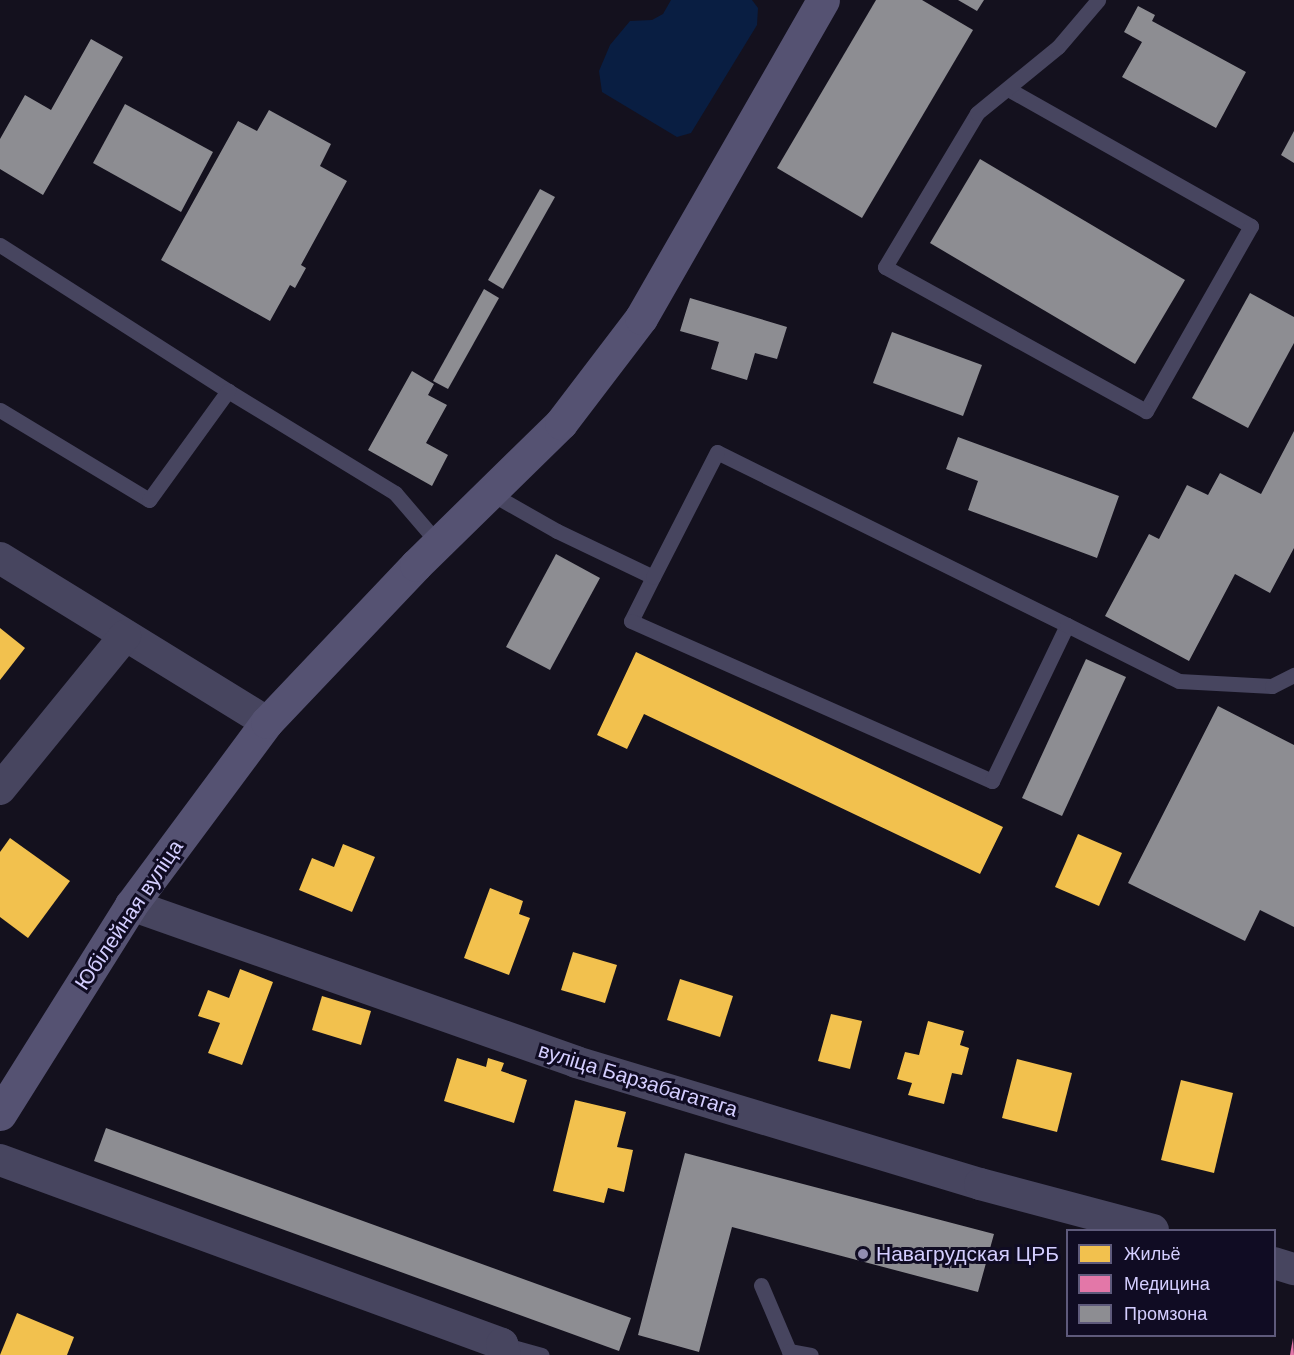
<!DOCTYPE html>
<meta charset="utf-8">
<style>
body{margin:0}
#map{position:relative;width:1294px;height:1355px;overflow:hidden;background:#14111e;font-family:Arial,sans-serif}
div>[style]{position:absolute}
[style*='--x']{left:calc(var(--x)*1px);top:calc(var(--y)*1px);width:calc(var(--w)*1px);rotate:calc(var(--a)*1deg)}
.water>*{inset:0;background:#091e42}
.homes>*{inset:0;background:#f2c14e}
.health>*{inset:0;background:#e377a8}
.industry>*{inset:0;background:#8d8d92}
.lane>*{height:15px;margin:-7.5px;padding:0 7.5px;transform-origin:7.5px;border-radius:7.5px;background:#47455f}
.street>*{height:32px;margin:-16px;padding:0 16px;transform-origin:16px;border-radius:16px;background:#47455f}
.secondary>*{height:33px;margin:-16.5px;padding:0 16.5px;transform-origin:16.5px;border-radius:16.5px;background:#555272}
.dots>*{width:16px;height:16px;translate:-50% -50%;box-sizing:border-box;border:3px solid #100c23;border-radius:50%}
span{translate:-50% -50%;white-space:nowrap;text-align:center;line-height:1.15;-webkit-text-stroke:6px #100c23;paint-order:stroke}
.street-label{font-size:21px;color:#d4ceff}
.poi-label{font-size:21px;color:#d4ceff}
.left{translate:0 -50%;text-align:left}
.legend{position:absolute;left:1066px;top:1229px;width:210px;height:108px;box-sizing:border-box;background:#100c23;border:2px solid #5e5a7b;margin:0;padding:8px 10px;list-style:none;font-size:18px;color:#d4ceff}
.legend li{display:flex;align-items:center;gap:12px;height:30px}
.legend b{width:30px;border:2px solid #5e5a7b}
</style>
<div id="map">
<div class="water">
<i style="clip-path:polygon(671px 0,752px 0,758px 8px,757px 25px,691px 133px,677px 137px,602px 92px,599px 71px,610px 45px,630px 21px,652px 20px,663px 14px)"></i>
</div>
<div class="homes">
<i style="clip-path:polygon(0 628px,25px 648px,0 680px)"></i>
<i style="clip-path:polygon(636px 652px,1003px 827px,980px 874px,644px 714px,627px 749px,597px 735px)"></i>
<i style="clip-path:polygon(1078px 834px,1122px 853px,1099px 906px,1055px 887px)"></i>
<i style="clip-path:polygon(10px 838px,70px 881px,28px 938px,0 917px,0 852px)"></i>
<i style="clip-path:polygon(343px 844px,375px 857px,352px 912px,299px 890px,312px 858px,334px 867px)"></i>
<i style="clip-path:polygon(490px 888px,523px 901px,519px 914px,530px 918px,509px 975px,464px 958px)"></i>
<i style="clip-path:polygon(573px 952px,617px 965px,605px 1003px,561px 990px)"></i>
<i style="clip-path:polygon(240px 969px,273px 982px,242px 1065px,208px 1053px,220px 1023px,198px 1016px,208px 990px,229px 998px)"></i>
<i style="clip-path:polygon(680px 979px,733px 996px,720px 1037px,667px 1020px)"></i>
<i style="clip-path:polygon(322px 996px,371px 1011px,361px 1045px,312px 1030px)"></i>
<i style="clip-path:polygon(831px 1014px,862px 1021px,850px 1069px,818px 1061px)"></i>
<i style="clip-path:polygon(928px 1021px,964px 1031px,960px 1045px,969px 1048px,962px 1075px,952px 1073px,944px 1104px,908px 1095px,912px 1083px,897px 1079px,905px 1052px,919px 1055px)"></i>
<i style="clip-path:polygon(457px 1058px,486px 1067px,488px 1058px,504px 1063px,501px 1071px,527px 1080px,514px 1123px,444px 1101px)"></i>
<i style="clip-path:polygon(1017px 1059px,1072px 1073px,1057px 1132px,1002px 1118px)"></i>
<i style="clip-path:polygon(1181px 1080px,1233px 1093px,1214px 1173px,1161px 1160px)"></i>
<i style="clip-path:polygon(575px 1100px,626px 1112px,617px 1147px,633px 1150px,624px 1192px,608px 1188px,604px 1203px,553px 1191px)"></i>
<i style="clip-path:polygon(17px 1313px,74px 1337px,67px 1355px,0 1355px)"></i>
</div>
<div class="health">
<i style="clip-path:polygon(1293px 1338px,1294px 1355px,1290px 1355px)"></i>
</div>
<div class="industry">
<i style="clip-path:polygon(876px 0,922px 0,973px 30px,862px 218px,777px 168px)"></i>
<i style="clip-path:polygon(958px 0,984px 0,977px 11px)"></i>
<i style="clip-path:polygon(1138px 6px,1155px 15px,1152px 21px,1246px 72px,1216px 128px,1122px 77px,1142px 42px,1124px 32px)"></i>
<i style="clip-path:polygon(91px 39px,123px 57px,43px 195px,0 169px,0 139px,25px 95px,51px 110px)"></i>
<i style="clip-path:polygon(125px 104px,213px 152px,181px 212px,93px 163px)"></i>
<i style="clip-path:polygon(269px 110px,331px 144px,320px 166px,347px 181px,301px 265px,306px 268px,295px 288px,290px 285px,270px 321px,161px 260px,238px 121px,257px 131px)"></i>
<i style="clip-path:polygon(1294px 131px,1294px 163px,1281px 155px)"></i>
<i style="clip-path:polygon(980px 159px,1185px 280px,1135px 364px,930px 243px)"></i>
<i style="clip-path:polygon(540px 189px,555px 197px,503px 289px,488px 280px)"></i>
<i style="clip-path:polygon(484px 289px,499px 298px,448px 389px,433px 381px)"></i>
<i style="clip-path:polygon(1250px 293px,1294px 317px,1294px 343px,1248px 428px,1192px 398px)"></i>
<i style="clip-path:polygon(690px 298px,787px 327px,777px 359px,755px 353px,747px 380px,711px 369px,719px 342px,680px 331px)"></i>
<i style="clip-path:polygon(892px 332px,982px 365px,963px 416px,873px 383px)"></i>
<i style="clip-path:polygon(412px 371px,434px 384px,428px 395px,447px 405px,426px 443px,448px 455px,432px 486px,368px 450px)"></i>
<i style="clip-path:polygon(1294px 431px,1294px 548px,1270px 593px,1235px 574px,1189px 661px,1105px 616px,1149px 534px,1159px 539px,1187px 485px,1208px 495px,1220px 473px,1261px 494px)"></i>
<i style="clip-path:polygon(958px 437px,1119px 496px,1097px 558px,968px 510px,978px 481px,946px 469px)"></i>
<i style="clip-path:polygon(556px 554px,600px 578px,550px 670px,506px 647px)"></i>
<i style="clip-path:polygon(1086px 659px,1126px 677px,1062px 816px,1022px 798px)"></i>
<i style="clip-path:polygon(1218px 706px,1294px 745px,1294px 927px,1260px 910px,1245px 941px,1128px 883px)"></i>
<i style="clip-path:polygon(106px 1128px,631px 1318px,619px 1351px,94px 1161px)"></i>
<i style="clip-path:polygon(685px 1153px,994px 1234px,978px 1292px,732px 1227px,699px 1352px,638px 1335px)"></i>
</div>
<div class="lane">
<i style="--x:1008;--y:89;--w:279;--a:29.4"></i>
<i style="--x:1251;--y:226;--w:213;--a:119.6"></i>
<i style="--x:1146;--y:411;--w:298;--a:-151.1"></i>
<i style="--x:885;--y:267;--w:179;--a:-59.1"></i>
<i style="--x:977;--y:113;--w:104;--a:-39.2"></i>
<i style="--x:1058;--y:47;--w:62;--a:-49.6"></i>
<i style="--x:0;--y:245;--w:271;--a:32.6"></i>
<i style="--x:228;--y:391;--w:196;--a:31.4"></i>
<i style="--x:395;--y:493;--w:66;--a:49.3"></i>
<i style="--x:0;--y:410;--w:174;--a:31.1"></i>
<i style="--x:149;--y:500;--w:135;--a:-54.1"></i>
<i style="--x:490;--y:493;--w:77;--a:29.6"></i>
<i style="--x:557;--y:531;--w:106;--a:25.6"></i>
<i style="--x:653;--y:577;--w:49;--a:116.6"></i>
<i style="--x:631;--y:621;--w:395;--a:23.9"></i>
<i style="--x:992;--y:781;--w:173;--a:-64.3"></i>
<i style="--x:1067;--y:625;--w:390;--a:-153.7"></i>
<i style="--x:717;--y:452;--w:140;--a:117.1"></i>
<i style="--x:1067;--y:625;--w:125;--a:26.6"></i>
<i style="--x:1179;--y:681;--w:93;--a:3.1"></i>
<i style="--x:1272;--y:686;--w:25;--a:-27"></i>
<i style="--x:761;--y:1285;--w:72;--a:67"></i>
<i style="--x:789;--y:1351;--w:22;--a:10"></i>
<i style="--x:502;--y:1344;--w:41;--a:15.4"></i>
</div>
<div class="street">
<i style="--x:0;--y:558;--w:313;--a:31.6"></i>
<i style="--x:0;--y:789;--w:198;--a:-50.8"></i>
<i style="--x:131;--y:905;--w:472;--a:19.4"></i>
<i style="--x:576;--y:1062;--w:422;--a:16.8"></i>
<i style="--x:980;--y:1184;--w:179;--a:14.9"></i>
<i style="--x:0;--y:1160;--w:535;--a:20.13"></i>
<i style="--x:502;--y:1344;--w:11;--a:75"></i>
<i style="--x:1274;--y:1263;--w:21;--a:17"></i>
</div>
<div class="secondary">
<i style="--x:0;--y:1114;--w:247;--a:-57.9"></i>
<i style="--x:131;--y:905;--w:228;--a:-53.4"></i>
<i style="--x:267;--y:722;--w:216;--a:-46.5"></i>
<i style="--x:416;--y:565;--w:203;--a:-44.4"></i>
<i style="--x:561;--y:423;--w:132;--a:-52.7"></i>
<i style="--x:641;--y:318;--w:366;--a:-60.2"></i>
</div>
<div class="dots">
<i style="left:863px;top:1254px;background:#918cb0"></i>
</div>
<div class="street-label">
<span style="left:129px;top:915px;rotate:-56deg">Юбілейная вуліца</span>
<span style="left:638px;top:1080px;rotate:17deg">вуліца Барзабагатага</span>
</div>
<div class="poi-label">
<span class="left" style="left:876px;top:1254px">Навагрудская ЦРБ</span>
</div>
<ul class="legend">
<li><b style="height:16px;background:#f2c14e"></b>Жильё</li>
<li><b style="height:16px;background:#e377a8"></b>Медицина</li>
<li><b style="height:16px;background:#8d8d92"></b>Промзона</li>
</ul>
</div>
